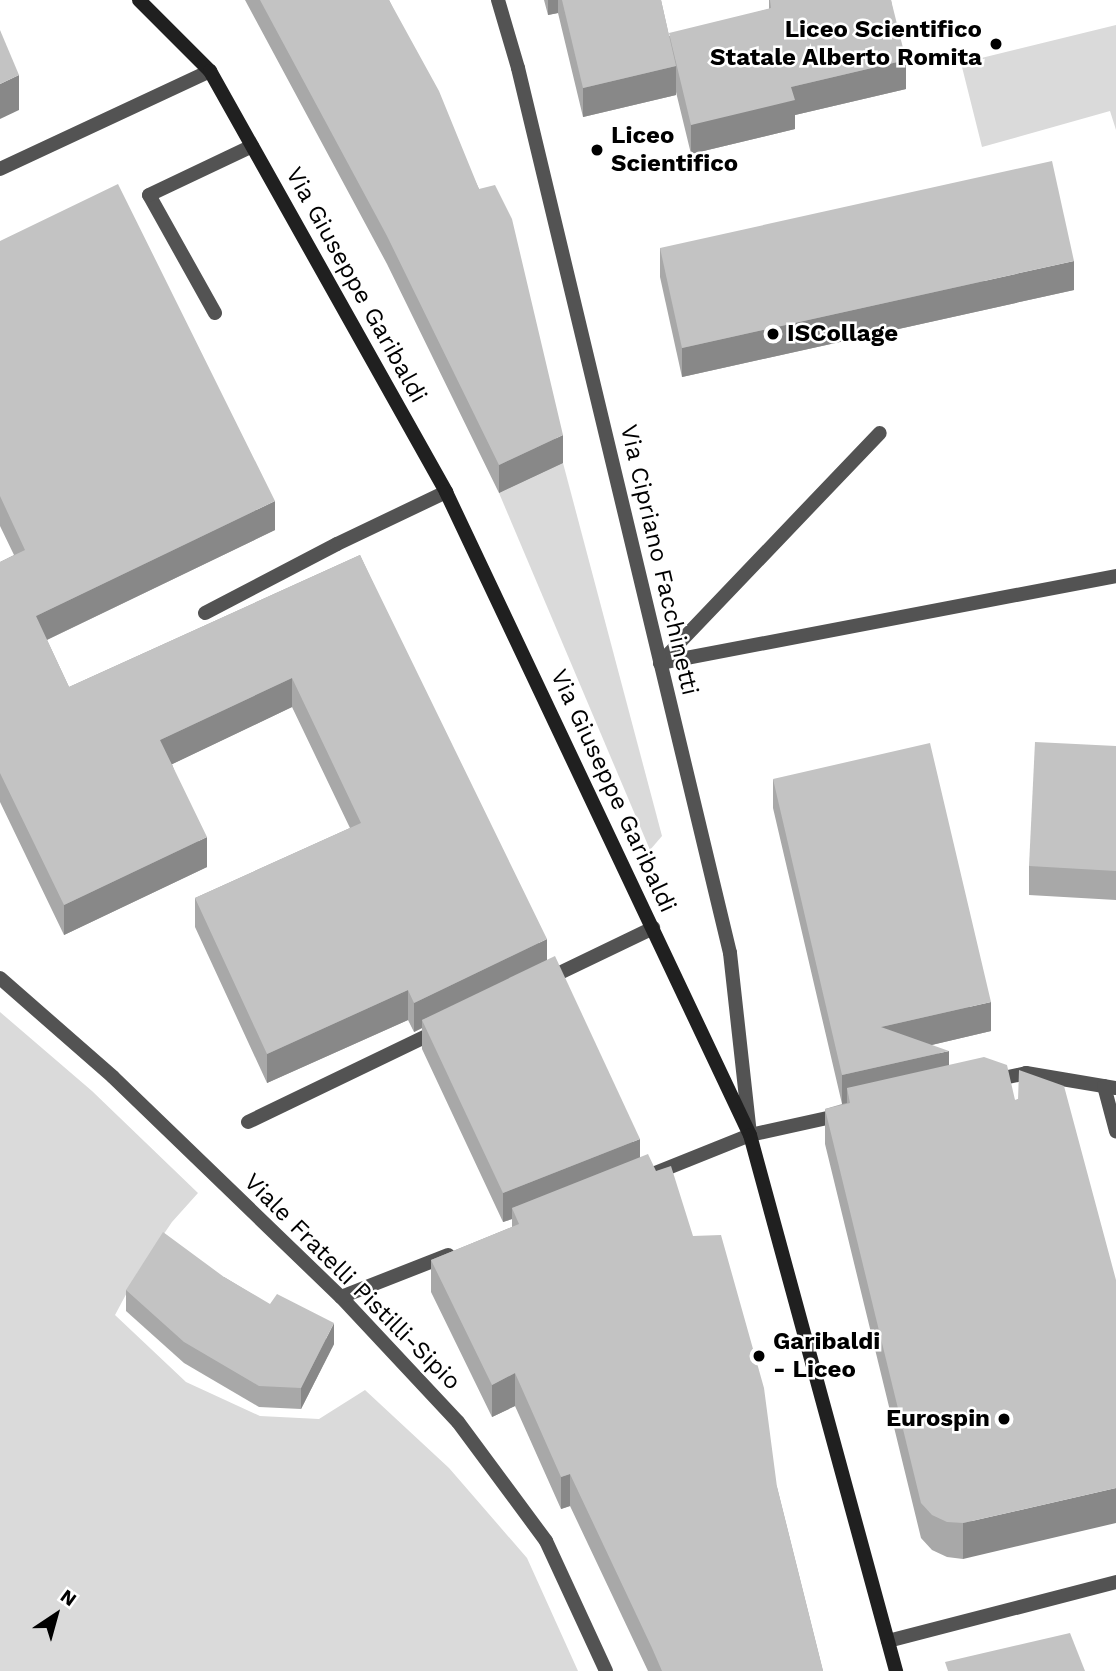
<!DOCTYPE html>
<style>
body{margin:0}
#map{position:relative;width:1116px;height:1671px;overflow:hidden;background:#fff;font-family:"Work Sans",sans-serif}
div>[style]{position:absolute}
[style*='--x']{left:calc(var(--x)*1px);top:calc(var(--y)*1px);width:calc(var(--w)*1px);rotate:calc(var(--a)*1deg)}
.green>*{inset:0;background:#dadada}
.service>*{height:14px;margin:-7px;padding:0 7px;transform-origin:7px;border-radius:7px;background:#535353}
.minor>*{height:14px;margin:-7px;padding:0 7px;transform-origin:7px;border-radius:7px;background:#535353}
.secondary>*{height:14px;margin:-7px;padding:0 7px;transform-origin:7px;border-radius:7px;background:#202020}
.wall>*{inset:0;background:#a8a8a8}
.shaded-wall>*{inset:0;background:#888}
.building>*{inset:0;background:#c3c3c3}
.dots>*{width:19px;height:19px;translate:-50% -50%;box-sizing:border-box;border:4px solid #fff;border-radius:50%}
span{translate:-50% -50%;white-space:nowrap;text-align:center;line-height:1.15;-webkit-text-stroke:5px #fff;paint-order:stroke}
.poi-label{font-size:24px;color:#000;font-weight:700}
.right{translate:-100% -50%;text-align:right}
.left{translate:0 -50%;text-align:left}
.street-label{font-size:24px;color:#000}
.north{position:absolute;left:21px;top:1580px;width:70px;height:70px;-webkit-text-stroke:5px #fff;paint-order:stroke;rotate:36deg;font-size:19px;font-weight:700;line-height:28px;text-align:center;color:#000}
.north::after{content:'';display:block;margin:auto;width:24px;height:32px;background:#000;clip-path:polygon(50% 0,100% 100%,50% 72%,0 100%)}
</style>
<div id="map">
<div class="green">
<i style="clip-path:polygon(1116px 25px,1116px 130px,1110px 111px,982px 147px,961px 63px)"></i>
<i style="clip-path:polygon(563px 463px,662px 836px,650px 850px,499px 493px)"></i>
<i style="clip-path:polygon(0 1012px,92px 1091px,198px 1193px,172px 1222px,138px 1272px,115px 1315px,186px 1382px,260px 1416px,319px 1419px,365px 1390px,449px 1468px,527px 1558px,578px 1671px,0 1671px)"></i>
</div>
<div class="service">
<i style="--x:215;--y:313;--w:135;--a:-119.2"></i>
<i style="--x:149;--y:195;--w:114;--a:-25.4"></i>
<i style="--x:205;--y:613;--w:149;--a:-27.6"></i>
<i style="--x:337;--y:544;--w:121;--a:-25.5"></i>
<i style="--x:660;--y:663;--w:464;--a:-10.8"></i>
<i style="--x:660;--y:663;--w:318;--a:-46.3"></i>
<i style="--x:547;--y:979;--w:118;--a:-25.7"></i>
<i style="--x:994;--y:1080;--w:33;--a:-12"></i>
<i style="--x:1026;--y:1073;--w:91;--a:9.5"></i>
<i style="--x:1104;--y:1086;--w:47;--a:75.1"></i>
<i style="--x:248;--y:1122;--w:210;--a:-25.7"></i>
<i style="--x:750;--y:1135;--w:93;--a:-12.4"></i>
<i style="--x:888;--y:1641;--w:236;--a:-14.5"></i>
</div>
<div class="minor">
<i style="--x:498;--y:0;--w:71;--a:73.6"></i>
<i style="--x:518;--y:68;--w:910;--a:76.53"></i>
<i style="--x:730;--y:953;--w:183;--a:83.7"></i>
<i style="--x:750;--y:1135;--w:102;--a:158.2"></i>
<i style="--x:0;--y:169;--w:232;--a:-25"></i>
<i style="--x:0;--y:978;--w:150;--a:41.2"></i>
<i style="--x:113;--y:1077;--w:317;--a:44"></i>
<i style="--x:341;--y:1297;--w:171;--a:46.9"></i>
<i style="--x:458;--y:1422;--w:148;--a:53.5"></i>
<i style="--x:546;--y:1541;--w:143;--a:65.2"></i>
<i style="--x:341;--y:1297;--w:115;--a:-21.4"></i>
</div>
<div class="secondary">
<i style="--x:139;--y:0;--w:100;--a:45"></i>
<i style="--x:210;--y:71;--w:483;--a:60.7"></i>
<i style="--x:446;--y:492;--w:711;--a:64.7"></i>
<i style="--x:750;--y:1135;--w:556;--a:74.76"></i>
</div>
<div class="wall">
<i style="clip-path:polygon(245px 0,389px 0,479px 189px,563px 463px,499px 493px,387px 264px)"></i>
<i style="clip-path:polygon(544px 0,661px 0,669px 36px,769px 9px,769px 0,891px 0,906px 89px,795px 115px,795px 129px,691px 154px,676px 92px,676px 95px,583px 117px,558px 13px,548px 15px)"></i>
<i style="clip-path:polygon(0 241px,275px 530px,47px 640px,69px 687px,360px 555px,547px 960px,640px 1157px,777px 1487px,823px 1671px,648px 1671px,570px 1506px,561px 1509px,515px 1406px,492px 1417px,431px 1292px,431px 1260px,512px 1227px,512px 1219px,503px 1222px,422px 1049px,422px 1028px,414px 1032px,408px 1020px,267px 1083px,195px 927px,195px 898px,350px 828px,292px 707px,172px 764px,207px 867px,64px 935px,0 802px,0 562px,14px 555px,0 526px)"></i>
<i style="clip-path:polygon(660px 248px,1074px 290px,682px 377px,660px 277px)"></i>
<i style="clip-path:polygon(1116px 746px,1116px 900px,1029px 895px,1029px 866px)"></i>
<i style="clip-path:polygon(773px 779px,991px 1031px,931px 1045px,949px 1065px,1015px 1100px,1064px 1086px,963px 1559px,947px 1557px,932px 1550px,921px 1538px,825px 1144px,825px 1109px,842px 1104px,773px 808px)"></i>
<i style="clip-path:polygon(224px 1277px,334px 1344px,301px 1409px,259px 1407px,184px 1363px,126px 1311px,126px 1290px)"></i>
</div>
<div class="shaded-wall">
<i style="clip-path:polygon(548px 0,558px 0,558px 13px,548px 15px)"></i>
<i style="clip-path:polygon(906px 60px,906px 89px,795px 115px,795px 129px,691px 154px,691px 125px,791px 87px)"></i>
<i style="clip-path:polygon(676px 66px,676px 95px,583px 117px,583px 88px)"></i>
<i style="clip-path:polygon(19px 75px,19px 110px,0 119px,0 84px)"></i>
<i style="clip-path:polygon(1074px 261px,1074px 290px,682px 377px,682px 348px)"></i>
<i style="clip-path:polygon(563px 435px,563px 463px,499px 493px,499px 465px)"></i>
<i style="clip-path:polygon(275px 501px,275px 530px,36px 645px,36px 616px)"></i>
<i style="clip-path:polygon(292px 678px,292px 707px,160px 770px,160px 740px)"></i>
<i style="clip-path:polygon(207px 837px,207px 867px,64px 935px,64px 905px)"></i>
<i style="clip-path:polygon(547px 939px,547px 968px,422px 1020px,422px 1028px,414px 1032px,414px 1003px)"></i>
<i style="clip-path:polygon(408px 990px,408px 1020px,267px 1083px,267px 1054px)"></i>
<i style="clip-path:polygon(991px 1002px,991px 1031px,881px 1057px,881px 1027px)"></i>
<i style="clip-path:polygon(949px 1051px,949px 1080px,847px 1088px,847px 1103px,842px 1104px,842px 1075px)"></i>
<i style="clip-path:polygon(640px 1139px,640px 1168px,512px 1208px,512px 1219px,503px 1222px,503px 1193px)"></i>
<i style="clip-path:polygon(334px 1323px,334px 1344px,301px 1409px,301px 1388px)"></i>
<i style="clip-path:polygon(515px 1373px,515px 1406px,492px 1417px,492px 1385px)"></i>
<i style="clip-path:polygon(570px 1474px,570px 1506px,561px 1509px,561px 1477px)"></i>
<i style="clip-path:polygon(1116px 1488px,1116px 1523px,963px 1559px,963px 1523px)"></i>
</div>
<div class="building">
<i style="clip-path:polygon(260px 0,389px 0,439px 91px,479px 189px,495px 185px,512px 219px,563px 435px,499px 465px,387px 236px)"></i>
<i style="clip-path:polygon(562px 0,661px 0,676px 66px,583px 88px)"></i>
<i style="clip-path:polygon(770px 0,891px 0,906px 60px,791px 87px,795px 100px,691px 125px,669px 33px,771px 8px)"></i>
<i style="clip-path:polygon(0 30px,19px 75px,0 84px)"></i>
<i style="clip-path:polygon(1052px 161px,1074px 261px,682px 348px,660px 248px)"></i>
<i style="clip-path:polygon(118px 184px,275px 501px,36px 616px,69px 687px,360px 555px,547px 939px,414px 1003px,408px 990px,267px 1054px,195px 898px,361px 823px,292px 678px,160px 740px,207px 837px,64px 905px,0 773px,0 562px,25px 550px,0 496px,0 241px)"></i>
<i style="clip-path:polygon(1035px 742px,1116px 746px,1116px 871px,1029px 866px)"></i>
<i style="clip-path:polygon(930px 743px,991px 1002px,881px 1027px,949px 1051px,842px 1075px,773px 779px)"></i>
<i style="clip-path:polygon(555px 956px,640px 1139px,503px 1193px,422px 1020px)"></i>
<i style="clip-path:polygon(984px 1057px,1007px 1065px,1015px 1100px,1018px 1100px,1019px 1070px,1064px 1086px,1116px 1280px,1116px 1488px,963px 1523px,947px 1522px,932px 1515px,921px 1503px,825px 1109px,850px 1103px,847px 1088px)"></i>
<i style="clip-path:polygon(648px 1154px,656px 1171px,671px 1166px,693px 1236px,721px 1235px,764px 1388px,777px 1487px,823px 1671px,662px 1671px,652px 1648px,570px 1474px,561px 1477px,515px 1373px,492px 1385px,431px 1260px,519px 1224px,512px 1208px)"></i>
<i style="clip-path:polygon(163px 1232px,224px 1277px,270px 1304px,277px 1294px,334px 1323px,301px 1388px,259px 1386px,184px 1342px,126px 1290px)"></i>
<i style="clip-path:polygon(1070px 1633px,1085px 1671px,948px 1671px,945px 1662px)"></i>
</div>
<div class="dots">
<i style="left:996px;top:44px;background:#000"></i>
<i style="left:597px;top:150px;background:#000"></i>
<i style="left:773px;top:334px;background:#000"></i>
<i style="left:759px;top:1356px;background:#000"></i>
<i style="left:1004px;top:1419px;background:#000"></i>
</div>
<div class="poi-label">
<span class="right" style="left:982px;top:44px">Liceo Scientifico<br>Statale Alberto Romita</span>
<span class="left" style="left:611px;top:150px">Liceo<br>Scientifico</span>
<span class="left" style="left:787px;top:334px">ISCollage</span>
<span class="left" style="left:773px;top:1356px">Garibaldi<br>- Liceo</span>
<span class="right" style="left:990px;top:1419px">Eurospin</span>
</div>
<div class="street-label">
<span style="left:356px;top:285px;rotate:61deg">Via Giuseppe Garibaldi</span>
<span style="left:659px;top:560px;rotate:77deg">Via Cipriano Facchinetti</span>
<span style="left:613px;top:791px;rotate:65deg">Via Giuseppe Garibaldi</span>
<span style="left:352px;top:1282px;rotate:45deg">Viale Fratelli Pistilli-Sipio</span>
</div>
<div class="north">N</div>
</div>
